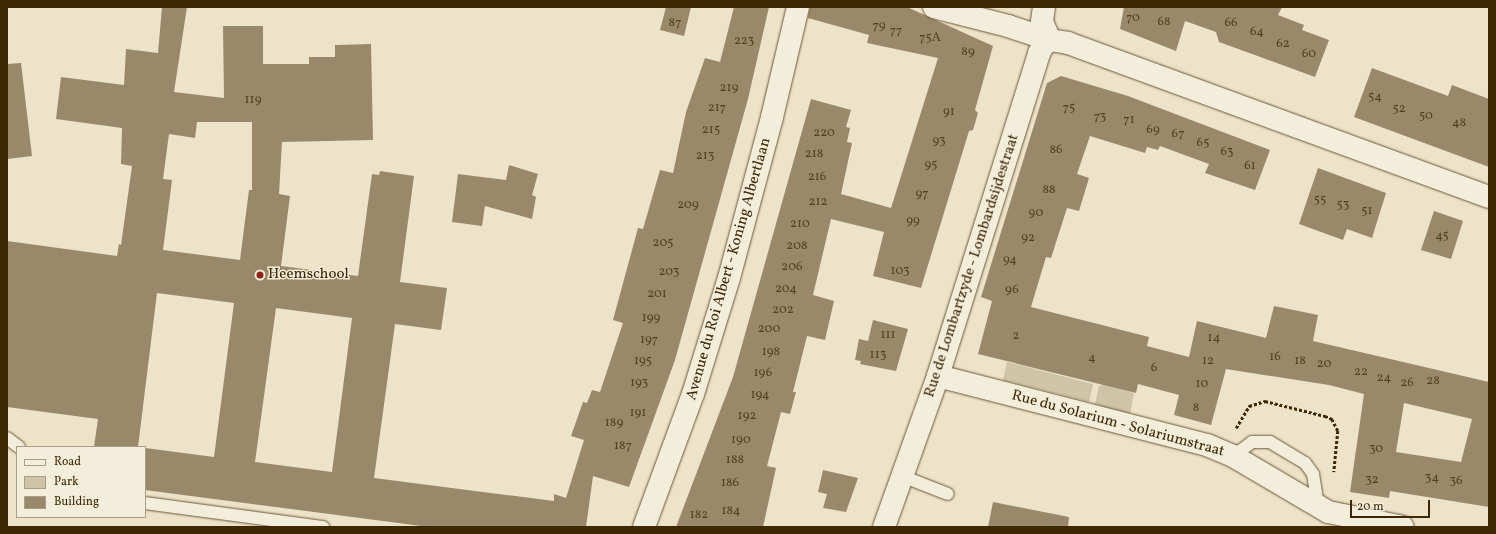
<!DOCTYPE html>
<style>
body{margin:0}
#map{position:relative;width:1496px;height:534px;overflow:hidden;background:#ede3c9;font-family:Vollkorn,serif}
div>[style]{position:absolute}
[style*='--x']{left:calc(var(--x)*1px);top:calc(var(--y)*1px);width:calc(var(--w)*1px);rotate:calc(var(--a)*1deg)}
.green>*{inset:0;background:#cfc3a8}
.building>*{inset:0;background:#99896a}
.path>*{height:2.5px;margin-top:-1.25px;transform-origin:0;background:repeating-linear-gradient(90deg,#3e2804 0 3px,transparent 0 5px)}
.roads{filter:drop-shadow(0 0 1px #6a5735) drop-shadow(0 0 1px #6a5735)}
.service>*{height:12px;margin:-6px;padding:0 6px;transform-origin:6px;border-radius:6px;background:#f3eddc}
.minor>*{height:22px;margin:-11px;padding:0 11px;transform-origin:11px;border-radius:11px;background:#f3eddc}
.dots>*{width:11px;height:11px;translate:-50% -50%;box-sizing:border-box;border:2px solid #f3eddc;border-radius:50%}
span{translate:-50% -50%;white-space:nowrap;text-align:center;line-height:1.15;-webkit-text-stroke:3px #f3eddc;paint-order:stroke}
.number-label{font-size:13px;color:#55401e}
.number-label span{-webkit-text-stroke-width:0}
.street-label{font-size:15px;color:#3e2804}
.poi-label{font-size:15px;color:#3e2804}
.left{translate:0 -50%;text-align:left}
.frame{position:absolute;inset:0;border:8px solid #3e2804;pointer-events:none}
.legend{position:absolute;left:16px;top:446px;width:130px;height:72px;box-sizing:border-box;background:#f3eddc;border:1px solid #ab9e86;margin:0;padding:5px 7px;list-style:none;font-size:12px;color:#3e2804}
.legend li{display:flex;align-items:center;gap:8px;height:20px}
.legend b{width:20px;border:1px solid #ab9e86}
.scale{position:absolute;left:1350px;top:500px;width:80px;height:18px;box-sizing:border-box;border:2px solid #3e2804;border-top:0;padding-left:5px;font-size:12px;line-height:14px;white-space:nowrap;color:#3e2804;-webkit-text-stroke:3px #f3eddc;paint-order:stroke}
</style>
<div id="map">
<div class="green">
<i style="clip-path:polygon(1007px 362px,1093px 384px,1089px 402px,1003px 380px)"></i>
<i style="clip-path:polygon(1104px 385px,1134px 393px,1130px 414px,1095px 404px,1099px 386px)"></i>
</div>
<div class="building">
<i style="clip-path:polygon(evenodd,162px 7px,187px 7px,174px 92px,224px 98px,223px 26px,263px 26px,263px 64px,309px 64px,309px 57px,335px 57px,335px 45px,371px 44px,373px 140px,282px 142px,279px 194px,290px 196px,281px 266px,358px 276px,372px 174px,379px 175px,380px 171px,414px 176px,400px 282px,447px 288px,441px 330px,395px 324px,374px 478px,554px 501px,554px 494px,566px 498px,584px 440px,571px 436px,583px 402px,587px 403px,592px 390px,600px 392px,623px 323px,613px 320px,638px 228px,643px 229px,660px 170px,673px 173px,686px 112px,705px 58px,720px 62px,734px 7px,769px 7px,748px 99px,675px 360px,629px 487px,593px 476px,586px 527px,429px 527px,145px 490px,145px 448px,214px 457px,234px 303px,157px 293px,138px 447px,94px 447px,98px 419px,7px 407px,7px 241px,117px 256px,119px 244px,121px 245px,132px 166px,121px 164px,122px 128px,56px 119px,61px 77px,124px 85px,126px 49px,158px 53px,162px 7px,197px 122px,252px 122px,252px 190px,249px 190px,240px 260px,163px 250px,172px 180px,163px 179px,169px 134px,195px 138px,197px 122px,162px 7px,276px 308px,352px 318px,332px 472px,255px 462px,276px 308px)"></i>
<i style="clip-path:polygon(666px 7px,691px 7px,684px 36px,660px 30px)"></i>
<i style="clip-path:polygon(810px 7px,907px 7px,993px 46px,975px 110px,978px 113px,973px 130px,969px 131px,921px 288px,873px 276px,884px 232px,831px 219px,813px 295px,834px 301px,825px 340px,807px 336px,793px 392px,796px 392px,790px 414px,781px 412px,767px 466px,776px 468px,763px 527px,676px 527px,733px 377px,811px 99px,851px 110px,846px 127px,850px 128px,847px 142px,852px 143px,841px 194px,891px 208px,938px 58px,867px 43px,869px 35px,808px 18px)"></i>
<i style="clip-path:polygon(1124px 7px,1282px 7px,1278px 15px,1304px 25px,1302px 30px,1329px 40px,1315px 77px,1219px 42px,1216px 32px,1185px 21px,1176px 51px,1120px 29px)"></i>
<i style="clip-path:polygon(21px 63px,32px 156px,7px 159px,7px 64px)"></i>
<i style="clip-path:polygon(1372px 68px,1448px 96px,1452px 85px,1489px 99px,1489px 167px,1354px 117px)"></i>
<i style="clip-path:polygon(evenodd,1061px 76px,1128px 96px,1270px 150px,1255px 190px,1205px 173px,1209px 164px,1160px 146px,1158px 150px,1147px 147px,1145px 153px,1090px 136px,1077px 174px,1089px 178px,1079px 211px,1067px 208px,1051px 258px,1046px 257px,1031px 307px,1149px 337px,1147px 346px,1189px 357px,1197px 321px,1266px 338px,1274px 306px,1318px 315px,1313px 341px,1489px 382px,1489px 507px,1390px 491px,1389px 498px,1350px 492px,1364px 394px,1329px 385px,1226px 369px,1211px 425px,1174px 415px,1179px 395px,1138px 384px,1136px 393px,978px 354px,992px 301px,981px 297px,1047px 83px,1061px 76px,1404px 403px,1472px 419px,1461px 462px,1396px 452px,1404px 403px)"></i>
<i style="clip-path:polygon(509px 165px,538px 174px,532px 195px,536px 197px,532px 219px,485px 206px,482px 226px,452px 222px,458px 174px,506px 180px)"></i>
<i style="clip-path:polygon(1318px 168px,1386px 193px,1372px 238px,1347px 229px,1343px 240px,1299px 224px)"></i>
<i style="clip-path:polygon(1434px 211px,1463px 221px,1451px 259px,1421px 250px)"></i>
<i style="clip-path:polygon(873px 320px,908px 329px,896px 371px,860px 364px,861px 361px,855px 360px,859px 339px,868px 341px)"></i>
<i style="clip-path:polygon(823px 470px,858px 478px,846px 512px,823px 508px,827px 494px,818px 492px)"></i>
<i style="clip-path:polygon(993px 502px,1069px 517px,1068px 527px,988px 527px)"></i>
</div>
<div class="path">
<i style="--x:1236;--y:428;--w:26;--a:-59"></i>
<i style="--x:1249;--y:406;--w:17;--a:-17"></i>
<i style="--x:1265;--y:401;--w:62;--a:14"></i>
<i style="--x:1325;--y:416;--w:8;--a:23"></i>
<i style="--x:1332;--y:419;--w:13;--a:63"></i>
<i style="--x:1338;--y:431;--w:41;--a:95.6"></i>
</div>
<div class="roads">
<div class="service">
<i style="--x:7;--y:438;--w:15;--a:37"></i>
<i style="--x:1233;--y:456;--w:24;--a:-36"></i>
<i style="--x:1252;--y:442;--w:18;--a:0"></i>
<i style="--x:1270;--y:442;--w:41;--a:31"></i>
<i style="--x:1305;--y:463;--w:14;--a:54"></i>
<i style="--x:1313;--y:474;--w:33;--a:81"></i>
<i style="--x:902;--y:476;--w:49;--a:21.4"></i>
<i style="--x:145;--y:503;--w:180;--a:7.7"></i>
</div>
<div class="minor">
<i style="--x:934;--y:7;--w:76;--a:14.4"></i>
<i style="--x:1008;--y:26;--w:44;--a:18.4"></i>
<i style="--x:1050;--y:40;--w:18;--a:9"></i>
<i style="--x:1068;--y:43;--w:448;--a:20.1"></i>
<i style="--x:1044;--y:7;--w:15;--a:98"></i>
<i style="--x:1042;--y:22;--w:20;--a:66"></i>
<i style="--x:938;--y:376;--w:278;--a:14.4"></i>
<i style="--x:1207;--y:445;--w:28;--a:23"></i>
<i style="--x:1233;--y:456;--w:110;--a:30.5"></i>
<i style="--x:1328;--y:512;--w:76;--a:11.3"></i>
<i style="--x:644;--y:527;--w:142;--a:-69.8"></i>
<i style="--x:693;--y:394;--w:121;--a:-72.8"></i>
<i style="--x:729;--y:278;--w:167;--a:-75"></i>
<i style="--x:772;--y:117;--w:113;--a:-76.7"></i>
<i style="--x:884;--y:527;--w:160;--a:-70.3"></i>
<i style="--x:938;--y:376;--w:338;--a:-72.6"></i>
<i style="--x:1039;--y:53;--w:8;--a:-60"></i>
<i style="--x:1043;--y:46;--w:9;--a:-41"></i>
</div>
</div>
<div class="dots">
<i style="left:260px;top:275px;background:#8f2418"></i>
</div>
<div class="number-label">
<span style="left:1133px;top:18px">70</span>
<span style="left:1164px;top:22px">68</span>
<span style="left:675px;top:23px">87</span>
<span style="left:1231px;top:23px">66</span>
<span style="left:879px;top:26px">79</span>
<span style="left:896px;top:31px">77</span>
<span style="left:1257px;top:32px">64</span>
<span style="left:930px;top:38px">75A</span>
<span style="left:744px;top:41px">223</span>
<span style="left:1283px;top:44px">62</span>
<span style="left:968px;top:52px">89</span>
<span style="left:1309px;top:54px">60</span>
<span style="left:729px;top:88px">219</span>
<span style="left:1375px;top:97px">54</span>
<span style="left:253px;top:100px">119</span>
<span style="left:717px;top:108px">217</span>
<span style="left:1069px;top:108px">75</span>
<span style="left:1399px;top:109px">52</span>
<span style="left:949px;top:112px">91</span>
<span style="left:1426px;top:116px">50</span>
<span style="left:1100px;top:117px">73</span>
<span style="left:1129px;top:120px">71</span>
<span style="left:1459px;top:123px">48</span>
<span style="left:711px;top:130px">215</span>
<span style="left:1153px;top:130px">69</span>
<span style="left:824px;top:133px">220</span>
<span style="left:1178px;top:134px">67</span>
<span style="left:939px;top:141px">93</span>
<span style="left:1203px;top:143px">65</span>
<span style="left:1056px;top:150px">86</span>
<span style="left:1227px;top:152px">63</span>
<span style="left:814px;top:154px">218</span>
<span style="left:705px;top:156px">213</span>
<span style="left:931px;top:165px">95</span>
<span style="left:1250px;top:166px">61</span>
<span style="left:817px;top:177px">216</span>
<span style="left:1049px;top:190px">88</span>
<span style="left:922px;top:194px">97</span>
<span style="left:1320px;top:200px">55</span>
<span style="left:818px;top:202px">212</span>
<span style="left:688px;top:205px">209</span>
<span style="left:1343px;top:205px">53</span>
<span style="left:1367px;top:211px">51</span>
<span style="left:1036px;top:213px">90</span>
<span style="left:913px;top:221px">99</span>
<span style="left:800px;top:224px">210</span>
<span style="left:1442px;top:236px">45</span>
<span style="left:1028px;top:238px">92</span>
<span style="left:663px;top:243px">205</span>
<span style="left:797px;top:246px">208</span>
<span style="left:1010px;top:260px">94</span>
<span style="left:792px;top:267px">206</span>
<span style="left:900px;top:271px">103</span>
<span style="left:669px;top:272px">203</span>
<span style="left:786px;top:289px">204</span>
<span style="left:1012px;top:290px">96</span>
<span style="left:657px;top:294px">201</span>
<span style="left:783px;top:310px">202</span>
<span style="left:651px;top:318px">199</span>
<span style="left:769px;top:329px">200</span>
<span style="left:888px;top:335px">111</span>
<span style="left:1016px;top:336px">2</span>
<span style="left:1214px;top:338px">14</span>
<span style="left:649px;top:340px">197</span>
<span style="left:771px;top:352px">198</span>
<span style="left:878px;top:355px">113</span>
<span style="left:1275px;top:357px">16</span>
<span style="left:1092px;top:358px">4</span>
<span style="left:643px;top:361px">195</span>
<span style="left:1208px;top:361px">12</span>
<span style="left:1300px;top:361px">18</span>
<span style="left:1324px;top:364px">20</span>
<span style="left:1154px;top:368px">6</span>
<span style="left:1361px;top:372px">22</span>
<span style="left:763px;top:373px">196</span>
<span style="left:1384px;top:378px">24</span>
<span style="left:1433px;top:381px">28</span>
<span style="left:639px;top:383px">193</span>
<span style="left:1407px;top:383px">26</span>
<span style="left:1202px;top:384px">10</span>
<span style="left:760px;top:395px">194</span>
<span style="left:1196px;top:408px">8</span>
<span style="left:638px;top:413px">191</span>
<span style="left:747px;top:416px">192</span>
<span style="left:614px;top:423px">189</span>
<span style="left:741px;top:440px">190</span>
<span style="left:623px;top:446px">187</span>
<span style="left:1376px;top:449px">30</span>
<span style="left:735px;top:460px">188</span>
<span style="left:1432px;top:478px">34</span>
<span style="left:1372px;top:480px">32</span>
<span style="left:1456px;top:481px">36</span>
<span style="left:730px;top:483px">186</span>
<span style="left:731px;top:511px">184</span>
<span style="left:699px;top:515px">182</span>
</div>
<div class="street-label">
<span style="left:972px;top:266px;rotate:-72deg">Rue de Lombartzyde - Lombardsijdestraat</span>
<span style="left:729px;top:269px;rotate:-74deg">Avenue du Roi Albert - Koning Albertlaan</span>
<span style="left:1118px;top:424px;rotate:15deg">Rue du Solarium - Solariumstraat</span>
</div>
<div class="poi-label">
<span class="left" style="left:268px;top:275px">Heemschool</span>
</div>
<div class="frame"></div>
<ul class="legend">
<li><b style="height:5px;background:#f3eddc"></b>Road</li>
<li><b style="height:11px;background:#cfc3a8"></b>Park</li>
<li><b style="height:11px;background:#99896a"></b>Building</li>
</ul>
<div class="scale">20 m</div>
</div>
